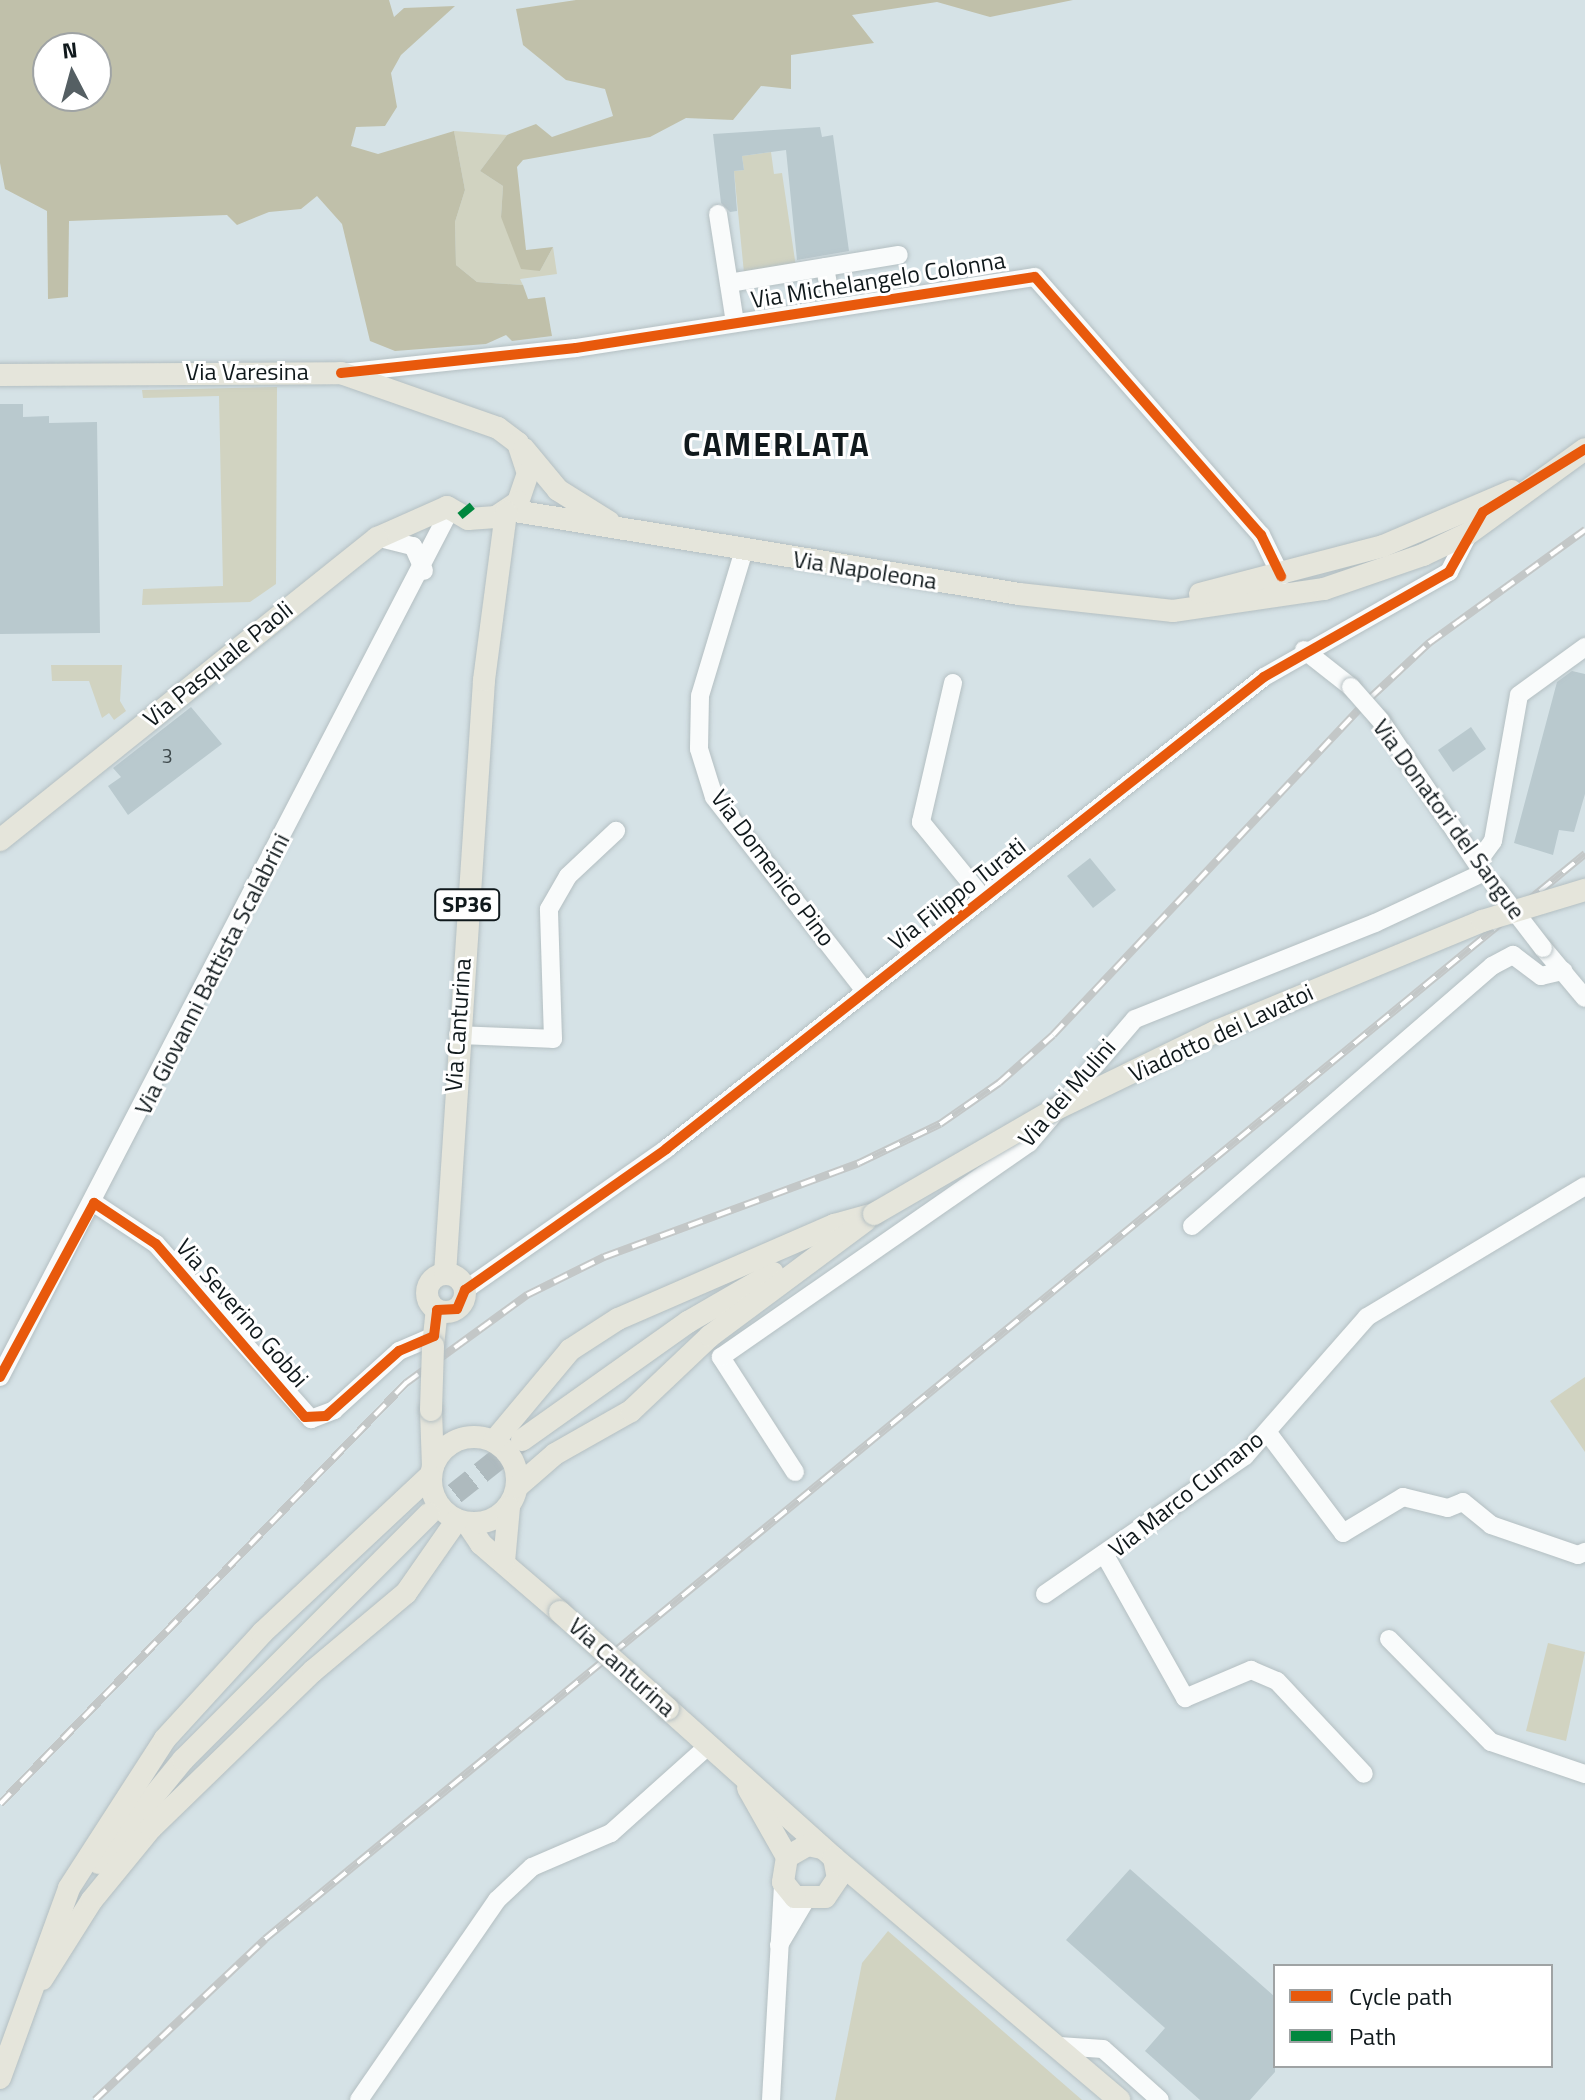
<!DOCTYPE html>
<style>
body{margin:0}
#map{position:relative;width:1585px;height:2100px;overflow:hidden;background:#d5e2e6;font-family:"Titillium Web",sans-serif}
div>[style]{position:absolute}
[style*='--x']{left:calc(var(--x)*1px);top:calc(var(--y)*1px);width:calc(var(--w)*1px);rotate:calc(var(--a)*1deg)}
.green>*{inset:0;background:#d1d3c1}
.forest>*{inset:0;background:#c0c0aa}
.building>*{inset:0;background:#b9c9ce}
.major-tunnel>*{height:22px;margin-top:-11px;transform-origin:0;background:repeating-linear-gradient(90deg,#aebabe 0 22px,transparent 0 33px)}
.roads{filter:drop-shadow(0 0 2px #b4bfc2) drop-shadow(0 0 2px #b4bfc2)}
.minor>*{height:18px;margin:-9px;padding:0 9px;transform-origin:9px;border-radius:9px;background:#f9fbfb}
.major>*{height:22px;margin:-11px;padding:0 11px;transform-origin:11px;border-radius:11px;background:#e5e5db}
.major>.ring{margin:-11px;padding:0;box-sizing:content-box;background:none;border:22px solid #e5e5db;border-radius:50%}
.rail>*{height:8px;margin-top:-4px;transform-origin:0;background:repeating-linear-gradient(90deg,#fff 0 15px,#c3c7c7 0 30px);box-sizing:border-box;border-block:2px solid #c3c7c7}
.bridges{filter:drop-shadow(0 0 2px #b4bfc2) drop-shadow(0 0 2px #b4bfc2)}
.minor-bridge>*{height:18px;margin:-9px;padding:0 9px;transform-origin:9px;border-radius:9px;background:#f9fbfb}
.major-bridge>*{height:22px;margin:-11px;padding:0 11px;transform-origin:11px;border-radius:11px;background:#e5e5db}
.quiet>*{height:8px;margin-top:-4px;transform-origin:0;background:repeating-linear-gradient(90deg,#00873e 0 16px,transparent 0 24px)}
.cycleway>*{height:10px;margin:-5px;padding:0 5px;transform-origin:5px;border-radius:5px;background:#e8590c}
span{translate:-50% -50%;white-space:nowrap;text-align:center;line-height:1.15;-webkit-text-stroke:6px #fff;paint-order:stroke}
.number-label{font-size:20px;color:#3d484b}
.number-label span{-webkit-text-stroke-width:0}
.shield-label span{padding:2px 6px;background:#fff;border:2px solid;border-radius:6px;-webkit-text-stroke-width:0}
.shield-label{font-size:22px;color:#10191c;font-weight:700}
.street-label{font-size:24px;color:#10191c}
.district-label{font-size:32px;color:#10191c;font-weight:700;letter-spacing:2px}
.legend{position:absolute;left:1273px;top:1964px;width:280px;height:104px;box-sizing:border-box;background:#fff;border:2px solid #9fa3a4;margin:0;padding:10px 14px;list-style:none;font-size:24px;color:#10191c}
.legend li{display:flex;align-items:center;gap:16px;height:40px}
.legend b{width:40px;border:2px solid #9fa3a4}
.north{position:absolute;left:32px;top:32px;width:80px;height:80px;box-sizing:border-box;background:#fff;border:2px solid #9fa3a4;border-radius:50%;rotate:354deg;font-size:22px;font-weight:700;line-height:32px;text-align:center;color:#10191c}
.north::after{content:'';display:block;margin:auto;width:28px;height:36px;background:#555f63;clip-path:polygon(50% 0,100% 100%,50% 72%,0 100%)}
</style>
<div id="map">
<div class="green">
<i style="clip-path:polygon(454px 131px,507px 135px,480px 171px,503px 186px,501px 217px,540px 271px,553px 247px,557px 274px,520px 279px,523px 285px,477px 282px,456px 265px,455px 222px,465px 190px)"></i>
<i style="clip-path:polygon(771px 152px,774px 174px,782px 173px,796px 267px,744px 273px,734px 171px,744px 170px,742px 156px)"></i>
<i style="clip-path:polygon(277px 387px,276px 584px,250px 602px,142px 605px,143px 589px,223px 586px,219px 396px,143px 398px,142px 390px)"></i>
<i style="clip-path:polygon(51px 665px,122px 665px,120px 701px,126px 711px,114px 720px,109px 713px,102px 718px,89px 681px,52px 681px)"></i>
<i style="clip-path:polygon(1585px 1377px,1585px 1452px,1550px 1401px)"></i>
<i style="clip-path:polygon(1548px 1643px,1585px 1652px,1566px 1741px,1526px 1731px)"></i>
<i style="clip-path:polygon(888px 1931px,1082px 2100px,835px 2100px,862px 1963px)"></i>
</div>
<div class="forest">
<i style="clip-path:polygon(evenodd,0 0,389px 0,394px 17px,404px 8px,455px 6px,401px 55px,391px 73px,397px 107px,385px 126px,356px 127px,351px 146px,378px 154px,454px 131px,465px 190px,455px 222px,456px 265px,477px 282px,523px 285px,528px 299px,545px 297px,552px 336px,512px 341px,506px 335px,486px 344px,395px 351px,370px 341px,342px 224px,317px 196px,301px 209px,269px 212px,237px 225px,227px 215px,69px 221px,68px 297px,48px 299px,47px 211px,5px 189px,0 163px,0 0,48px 48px,96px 48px,96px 96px,48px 96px,48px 48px)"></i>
<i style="clip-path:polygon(576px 0,1073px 0,990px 17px,937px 2px,852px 15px,874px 43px,791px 55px,791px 89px,761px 86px,733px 120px,686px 118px,650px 137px,523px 160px,517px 167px,526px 250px,553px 247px,540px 271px,521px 269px,501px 217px,503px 186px,480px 171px,507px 135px,536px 124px,552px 137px,613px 116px,605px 89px,566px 80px,523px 45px,516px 9px)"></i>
</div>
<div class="building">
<i style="clip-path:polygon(820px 127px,822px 137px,833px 135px,849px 251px,797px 260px,786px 150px,742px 156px,744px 170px,734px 171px,737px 211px,730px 212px,721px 203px,713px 134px)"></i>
<i style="clip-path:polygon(0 404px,23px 404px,23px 417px,49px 416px,49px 423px,97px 422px,100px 633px,0 634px)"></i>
<i style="clip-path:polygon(1572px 671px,1585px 674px,1585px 794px,1574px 832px,1559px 830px,1553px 855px,1514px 843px,1557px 682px)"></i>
<i style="clip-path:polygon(191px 707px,222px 744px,128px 815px,108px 786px,121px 777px,113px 768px)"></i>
<i style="clip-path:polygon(1471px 727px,1486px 749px,1453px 772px,1438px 750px)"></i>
<i style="clip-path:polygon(1090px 858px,1116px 890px,1093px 908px,1067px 876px)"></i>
<i style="clip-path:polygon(1130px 1869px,1275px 1997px,1275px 2072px,1250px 2100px,1200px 2100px,1145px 2051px,1165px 2028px,1066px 1940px)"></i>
</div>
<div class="major-tunnel">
<i style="--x:429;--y:1514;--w:119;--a:-38.5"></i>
</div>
<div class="roads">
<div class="minor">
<i style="--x:718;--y:214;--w:109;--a:81.1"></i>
<i style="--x:825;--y:267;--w:22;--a:80"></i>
<i style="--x:729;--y:283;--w:172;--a:-9.4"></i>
<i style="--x:342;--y:373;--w:235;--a:-6.1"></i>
<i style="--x:576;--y:348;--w:464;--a:-8.8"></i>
<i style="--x:1035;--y:277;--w:343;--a:48.8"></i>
<i style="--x:1261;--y:535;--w:46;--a:64"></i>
<i style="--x:380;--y:538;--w:34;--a:14"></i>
<i style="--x:413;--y:546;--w:27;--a:66"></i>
<i style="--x:744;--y:550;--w:152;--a:106.8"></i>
<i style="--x:700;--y:696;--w:53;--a:91.1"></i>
<i style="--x:699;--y:749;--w:50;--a:72.6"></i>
<i style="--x:714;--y:797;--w:247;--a:52.1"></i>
<i style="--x:1304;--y:650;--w:60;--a:38.2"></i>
<i style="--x:953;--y:683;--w:143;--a:103"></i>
<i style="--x:921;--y:822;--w:98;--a:50.8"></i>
<i style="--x:1381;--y:721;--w:179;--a:56.1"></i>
<i style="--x:1477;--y:863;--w:27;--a:-54"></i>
<i style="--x:1493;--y:841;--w:148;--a:-79.9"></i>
<i style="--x:1519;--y:695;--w:82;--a:-36"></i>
<i style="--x:1543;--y:948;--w:65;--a:50"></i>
<i style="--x:458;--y:1035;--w:95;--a:2.4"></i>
<i style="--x:553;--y:1039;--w:130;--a:-91.8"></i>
<i style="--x:549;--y:909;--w:38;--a:-60"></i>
<i style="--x:568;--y:876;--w:66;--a:-43.2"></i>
<i style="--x:94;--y:1203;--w:74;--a:33.5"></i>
<i style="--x:156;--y:1244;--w:234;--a:48.5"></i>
<i style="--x:311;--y:1419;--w:25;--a:-21"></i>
<i style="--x:334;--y:1410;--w:88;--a:-42.2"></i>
<i style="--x:399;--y:1351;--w:38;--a:-23"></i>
<i style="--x:1192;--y:1226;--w:397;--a:-40.9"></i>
<i style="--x:1492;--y:966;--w:24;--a:-28"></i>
<i style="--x:1513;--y:955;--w:35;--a:37"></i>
<i style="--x:1541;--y:976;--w:23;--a:-13"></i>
<i style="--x:465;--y:1290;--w:246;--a:-35"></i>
<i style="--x:666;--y:1149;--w:762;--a:-38.28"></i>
<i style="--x:1264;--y:677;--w:213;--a:-29.6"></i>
<i style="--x:1449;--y:572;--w:44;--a:-62.9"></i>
<i style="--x:0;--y:1377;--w:977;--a:-62.57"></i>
<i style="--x:1268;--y:1433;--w:125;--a:53.1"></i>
<i style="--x:1343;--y:1533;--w:70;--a:-31"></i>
<i style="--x:1403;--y:1497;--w:46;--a:13.7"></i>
<i style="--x:1448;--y:1508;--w:16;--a:-22"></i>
<i style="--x:1463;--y:1502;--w:36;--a:39"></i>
<i style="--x:1491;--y:1525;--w:92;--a:19"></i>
<i style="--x:1578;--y:1555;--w:8;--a:-23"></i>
<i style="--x:795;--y:1472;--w:137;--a:-122.8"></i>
<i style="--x:721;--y:1357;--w:375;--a:-34.8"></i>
<i style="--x:1029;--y:1143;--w:163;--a:-49.5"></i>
<i style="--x:1135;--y:1019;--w:258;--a:-21.8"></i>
<i style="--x:1375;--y:923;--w:118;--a:-25"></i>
<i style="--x:1106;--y:1557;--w:162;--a:60.7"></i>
<i style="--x:1185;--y:1698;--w:72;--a:-23"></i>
<i style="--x:1251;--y:1670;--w:28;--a:23"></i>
<i style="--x:1277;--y:1681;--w:127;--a:46.9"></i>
<i style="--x:1045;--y:1594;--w:243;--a:-34.6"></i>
<i style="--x:1245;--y:1456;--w:185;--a:-48.7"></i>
<i style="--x:1367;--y:1317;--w:254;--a:-31"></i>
<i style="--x:1389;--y:1639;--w:145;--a:45.3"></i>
<i style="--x:1491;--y:1742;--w:99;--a:18.8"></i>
<i style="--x:779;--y:1945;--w:51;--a:-59.4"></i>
<i style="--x:1059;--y:2046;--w:44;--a:3.9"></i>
<i style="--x:1103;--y:2049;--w:76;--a:41.8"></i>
<i style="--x:359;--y:2100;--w:243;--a:-55.4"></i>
<i style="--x:497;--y:1900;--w:48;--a:-43.3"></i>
<i style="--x:532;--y:1867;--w:86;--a:-23.3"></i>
<i style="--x:611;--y:1833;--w:132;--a:-41.9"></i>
<i style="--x:771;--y:2100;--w:218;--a:-86.8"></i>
</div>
<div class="major">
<i style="--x:0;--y:375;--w:341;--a:-0.3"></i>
<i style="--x:341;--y:373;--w:166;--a:19.3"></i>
<i style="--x:498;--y:428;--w:25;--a:37"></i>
<i style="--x:518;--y:443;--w:32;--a:72"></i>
<i style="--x:528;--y:473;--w:31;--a:109"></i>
<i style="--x:518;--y:502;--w:27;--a:146"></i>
<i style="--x:496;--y:517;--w:28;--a:176"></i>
<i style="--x:468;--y:519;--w:24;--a:-150"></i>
<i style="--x:447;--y:507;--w:77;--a:156.1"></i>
<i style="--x:377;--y:538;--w:483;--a:141.3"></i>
<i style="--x:524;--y:449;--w:53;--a:50.3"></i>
<i style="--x:558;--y:490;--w:60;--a:32.1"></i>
<i style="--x:509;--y:510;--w:517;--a:9.35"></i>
<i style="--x:1019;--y:594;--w:155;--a:6.3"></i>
<i style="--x:1173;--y:611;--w:153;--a:-8.3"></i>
<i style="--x:1324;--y:589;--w:105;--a:-19"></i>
<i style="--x:1423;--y:555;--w:51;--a:-25.6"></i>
<i style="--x:1469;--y:533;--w:143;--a:-35.9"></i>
<i style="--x:1200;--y:594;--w:189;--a:-14.7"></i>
<i style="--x:1383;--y:546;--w:140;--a:-23.1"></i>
<i class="ring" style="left:427px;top:1274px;width:16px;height:16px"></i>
<i style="--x:445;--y:1274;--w:595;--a:-86.24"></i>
<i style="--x:484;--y:680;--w:169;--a:-82.5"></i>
<i style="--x:433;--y:1346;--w:36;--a:-84"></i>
<i style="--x:431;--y:1410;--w:56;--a:88"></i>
<i class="ring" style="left:431px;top:1437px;width:64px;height:64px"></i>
<i style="--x:522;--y:1440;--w:204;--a:-35.4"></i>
<i style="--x:688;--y:1322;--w:98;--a:-30"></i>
<i style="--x:494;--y:1441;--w:119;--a:-50.1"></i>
<i style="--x:570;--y:1350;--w:57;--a:-32.9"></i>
<i style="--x:618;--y:1319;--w:236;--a:-23.5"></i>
<i style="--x:834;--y:1225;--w:41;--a:-15.4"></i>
<i style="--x:517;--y:1487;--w:50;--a:-41"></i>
<i style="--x:555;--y:1454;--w:87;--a:-29.5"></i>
<i style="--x:631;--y:1411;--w:109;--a:-43.5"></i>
<i style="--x:710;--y:1336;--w:193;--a:-36.6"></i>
<i style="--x:467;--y:1523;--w:25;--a:56"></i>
<i style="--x:481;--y:1544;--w:104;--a:40.7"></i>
<i style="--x:504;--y:1562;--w:55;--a:-84.8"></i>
<i style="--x:668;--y:1709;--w:223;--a:41.9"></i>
<i style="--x:834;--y:1858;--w:20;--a:79"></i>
<i style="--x:838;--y:1878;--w:23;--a:124"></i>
<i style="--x:825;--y:1897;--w:30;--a:180"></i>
<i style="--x:795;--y:1897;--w:19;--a:-129"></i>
<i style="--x:783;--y:1882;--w:25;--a:-81"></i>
<i style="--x:787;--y:1857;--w:24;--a:-30"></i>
<i style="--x:808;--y:1845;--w:14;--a:12"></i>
<i style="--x:748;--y:1788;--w:79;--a:60.5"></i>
<i style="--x:834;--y:1858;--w:374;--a:40.3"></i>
<i style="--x:99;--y:1863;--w:133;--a:-50.8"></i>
<i style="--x:183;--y:1760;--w:348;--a:-45"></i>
<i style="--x:42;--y:1979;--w:93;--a:-57.7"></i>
<i style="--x:92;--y:1900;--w:93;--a:-50.7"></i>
<i style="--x:151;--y:1828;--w:226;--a:-44.1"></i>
<i style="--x:313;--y:1671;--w:121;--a:-40"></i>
<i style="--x:406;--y:1593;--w:89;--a:-55.1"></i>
<i style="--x:0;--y:2078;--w:202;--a:-70"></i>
<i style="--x:69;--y:1888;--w:177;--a:-57.2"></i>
<i style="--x:165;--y:1739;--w:144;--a:-47.5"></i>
<i style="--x:262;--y:1633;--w:230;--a:-43.1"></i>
</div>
</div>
<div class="rail">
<i style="--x:0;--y:1804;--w:585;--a:-46.04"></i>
<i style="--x:406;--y:1383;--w:150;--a:-36"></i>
<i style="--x:527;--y:1295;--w:86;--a:-26.3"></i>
<i style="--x:604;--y:1257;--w:272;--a:-20.2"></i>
<i style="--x:859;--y:1163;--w:90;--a:-25.7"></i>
<i style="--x:940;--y:1124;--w:72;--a:-34.8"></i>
<i style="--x:999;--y:1083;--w:72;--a:-41.6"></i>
<i style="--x:1053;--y:1035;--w:463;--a:-46.8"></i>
<i style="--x:1370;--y:698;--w:81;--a:-43"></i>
<i style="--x:1429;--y:643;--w:193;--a:-35.9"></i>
<i style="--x:95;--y:2100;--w:234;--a:-43.4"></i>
<i style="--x:265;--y:1939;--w:1709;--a:-39.42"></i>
</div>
<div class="bridges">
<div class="minor-bridge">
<i style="--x:1351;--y:687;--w:45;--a:48.6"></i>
<i style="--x:1496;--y:887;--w:77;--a:52.4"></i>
</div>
<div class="major-bridge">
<i style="--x:874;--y:1214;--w:206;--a:-30.1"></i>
<i style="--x:1052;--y:1111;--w:183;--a:-25.9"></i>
<i style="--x:1217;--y:1031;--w:287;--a:-22.5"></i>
<i style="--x:1482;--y:921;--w:108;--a:-16.8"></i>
<i style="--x:431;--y:1410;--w:64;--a:-88.2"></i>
<i style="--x:560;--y:1612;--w:145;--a:41.9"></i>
</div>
</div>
<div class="quiet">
<i style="--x:460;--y:516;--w:17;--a:-40"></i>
</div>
<div class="cycleway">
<i style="--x:341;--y:373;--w:236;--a:-6.1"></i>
<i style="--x:576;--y:348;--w:464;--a:-8.8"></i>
<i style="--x:1035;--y:277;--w:343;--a:48.8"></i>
<i style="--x:1261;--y:535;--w:46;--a:64"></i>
<i style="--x:0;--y:1377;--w:198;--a:-61.6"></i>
<i style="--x:94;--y:1203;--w:74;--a:33.5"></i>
<i style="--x:156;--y:1244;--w:228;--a:49.3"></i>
<i style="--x:305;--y:1417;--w:21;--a:-3"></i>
<i style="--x:326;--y:1416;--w:98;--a:-41.7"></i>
<i style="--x:399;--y:1351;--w:38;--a:-23"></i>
<i style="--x:434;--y:1336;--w:26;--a:-83"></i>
<i style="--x:437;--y:1310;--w:20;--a:-3"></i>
<i style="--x:457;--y:1309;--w:21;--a:-67"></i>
<i style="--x:465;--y:1290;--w:246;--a:-35"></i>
<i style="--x:666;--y:1149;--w:762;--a:-38.28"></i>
<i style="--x:1264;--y:677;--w:213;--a:-29.6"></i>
<i style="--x:1449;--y:572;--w:69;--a:-60.5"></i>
<i style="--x:1483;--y:512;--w:120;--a:-31.7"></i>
</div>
<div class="number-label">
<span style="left:167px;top:755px">3</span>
</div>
<div class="shield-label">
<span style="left:467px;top:905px">SP36</span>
</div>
<div class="street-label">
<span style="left:878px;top:280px;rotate:-9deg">Via Michelangelo Colonna</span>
<span style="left:247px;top:372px">Via Varesina</span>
<span style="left:865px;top:570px;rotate:9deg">Via Napoleona</span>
<span style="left:218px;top:664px;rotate:-39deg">Via Pasquale Paoli</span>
<span style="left:1449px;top:819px;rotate:54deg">Via Donatori del Sangue</span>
<span style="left:773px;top:868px;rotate:53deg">Via Domenico Pino</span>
<span style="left:957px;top:894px;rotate:-38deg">Via Filippo Turati</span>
<span style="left:212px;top:974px;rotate:-63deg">Via Giovanni Battista Scalabrini</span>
<span style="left:458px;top:1025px;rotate:-86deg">Via Canturina</span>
<span style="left:1221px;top:1033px;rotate:-25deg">Viadotto dei Lavatoi</span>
<span style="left:1067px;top:1093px;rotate:-49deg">Via dei Mulini</span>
<span style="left:242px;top:1313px;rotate:49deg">Via Severino Gobbi</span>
<span style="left:1186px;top:1494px;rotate:-38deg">Via Marco Cumano</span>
<span style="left:622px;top:1667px;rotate:42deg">Via Canturina</span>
</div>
<div class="district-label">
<span style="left:777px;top:444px">CAMERLATA</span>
</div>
<ul class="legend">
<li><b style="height:10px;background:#e8590c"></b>Cycle path</li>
<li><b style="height:10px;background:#00873e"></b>Path</li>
</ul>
<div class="north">N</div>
</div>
